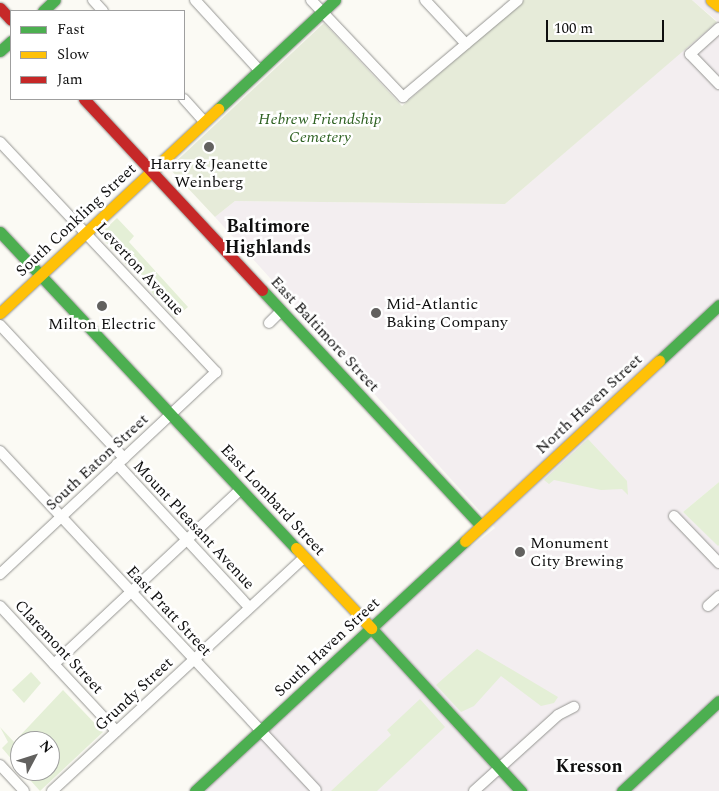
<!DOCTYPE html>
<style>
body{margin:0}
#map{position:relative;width:719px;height:791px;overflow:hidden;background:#fbfaf4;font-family:Spectral,serif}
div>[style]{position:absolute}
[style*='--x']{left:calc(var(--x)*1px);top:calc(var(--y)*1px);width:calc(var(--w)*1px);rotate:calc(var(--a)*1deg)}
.industrial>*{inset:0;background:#f3eef0}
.green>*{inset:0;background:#e4efd6}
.cemetery>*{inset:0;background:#e6ebd9}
.roads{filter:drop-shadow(0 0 1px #959592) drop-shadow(0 0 1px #959592)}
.street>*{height:10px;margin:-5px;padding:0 5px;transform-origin:5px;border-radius:5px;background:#fefefd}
.fast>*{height:11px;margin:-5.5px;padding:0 5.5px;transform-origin:5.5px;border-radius:5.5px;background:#4caf50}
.slow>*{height:11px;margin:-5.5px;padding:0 5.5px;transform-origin:5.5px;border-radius:5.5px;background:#ffc107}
.jam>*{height:11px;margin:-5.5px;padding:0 5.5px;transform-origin:5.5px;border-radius:5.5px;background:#c62828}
.dots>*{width:14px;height:14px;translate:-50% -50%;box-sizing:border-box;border:2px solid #fff;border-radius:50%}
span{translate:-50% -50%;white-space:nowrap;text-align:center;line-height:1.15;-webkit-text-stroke:5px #fff;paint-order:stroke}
.park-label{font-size:16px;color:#2f6223;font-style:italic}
.poi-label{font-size:16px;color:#0f0f0f}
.left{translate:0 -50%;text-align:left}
.street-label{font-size:16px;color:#0f0f0f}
.neighbourhood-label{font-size:18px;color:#0f0f0f;font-weight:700}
.legend{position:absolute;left:10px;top:10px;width:175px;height:90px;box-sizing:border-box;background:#fff;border:1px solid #9f9f9f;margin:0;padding:6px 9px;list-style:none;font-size:15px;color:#0f0f0f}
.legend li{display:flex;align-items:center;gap:10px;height:25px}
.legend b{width:25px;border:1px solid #9f9f9f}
.north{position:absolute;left:10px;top:731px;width:50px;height:50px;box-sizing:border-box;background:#fff;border:1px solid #9f9f9f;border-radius:50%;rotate:50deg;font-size:14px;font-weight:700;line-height:20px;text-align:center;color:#0f0f0f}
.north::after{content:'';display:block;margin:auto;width:18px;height:22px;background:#62615f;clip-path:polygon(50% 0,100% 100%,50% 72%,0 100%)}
.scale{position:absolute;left:546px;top:20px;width:118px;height:22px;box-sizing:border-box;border:2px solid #0f0f0f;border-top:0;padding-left:6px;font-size:15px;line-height:18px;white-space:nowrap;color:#0f0f0f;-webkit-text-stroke:4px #fff;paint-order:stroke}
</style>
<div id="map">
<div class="industrial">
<i style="clip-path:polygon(692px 0,719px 0,719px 482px,683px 512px,719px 545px,719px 791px,199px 791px,368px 628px,495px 528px,215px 217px,235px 201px,505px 204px,717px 21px)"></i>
</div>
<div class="green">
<i style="clip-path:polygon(117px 218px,134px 236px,129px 242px,188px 307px,175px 318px,99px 235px)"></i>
<i style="clip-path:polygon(588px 439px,627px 481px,628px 495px,622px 489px,601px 490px,554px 480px,549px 484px,544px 480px)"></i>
<i style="clip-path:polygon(719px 482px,719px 545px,718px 546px,683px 512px)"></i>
<i style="clip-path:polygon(477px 649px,558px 697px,554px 703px,541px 706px,501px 676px,474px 706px,461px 712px,436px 685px)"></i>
<i style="clip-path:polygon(31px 672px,41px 683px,24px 703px,12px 690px)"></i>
<i style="clip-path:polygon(63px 690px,103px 732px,40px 791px,22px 771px,50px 771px,50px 741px,20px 741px,20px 769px,2px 748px,8px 742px,0 727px,14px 742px)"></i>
<i style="clip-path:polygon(420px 699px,445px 727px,377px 791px,331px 791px,391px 735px,387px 730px)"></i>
</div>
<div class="cemetery">
<i style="clip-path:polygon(524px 0,692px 0,717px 22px,505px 204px,235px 201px,215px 217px,169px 168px,324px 23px,402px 106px)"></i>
</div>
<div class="roads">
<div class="street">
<i style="--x:93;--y:0;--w:15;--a:48"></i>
<i style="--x:195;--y:0;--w:96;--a:47.5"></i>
<i style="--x:311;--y:0;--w:134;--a:46.5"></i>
<i style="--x:403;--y:97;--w:150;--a:-40.1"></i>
<i style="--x:425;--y:0;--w:60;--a:47"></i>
<i style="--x:719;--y:28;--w:39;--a:138"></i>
<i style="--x:690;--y:54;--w:42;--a:46"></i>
<i style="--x:184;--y:99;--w:31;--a:48"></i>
<i style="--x:0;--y:142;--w:316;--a:46.8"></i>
<i style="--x:216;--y:372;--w:296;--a:136.9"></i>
<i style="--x:269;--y:323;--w:17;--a:-45"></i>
<i style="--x:0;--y:325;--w:182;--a:47"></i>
<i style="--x:0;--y:451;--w:463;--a:47"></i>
<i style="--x:117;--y:464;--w:195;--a:47.3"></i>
<i style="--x:674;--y:516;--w:65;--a:46.2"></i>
<i style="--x:0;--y:606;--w:171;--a:47.1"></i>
<i style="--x:708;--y:606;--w:15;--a:-42"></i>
<i style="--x:54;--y:664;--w:255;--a:-43.1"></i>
<i style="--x:0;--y:765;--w:35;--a:47"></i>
<i style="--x:52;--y:791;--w:343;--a:-42.8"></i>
<i style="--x:474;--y:791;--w:113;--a:-42.1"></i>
<i style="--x:558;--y:715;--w:18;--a:-27"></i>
</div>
<div class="fast">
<i style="--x:43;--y:11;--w:16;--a:-43"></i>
<i style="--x:0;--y:51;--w:15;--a:-42"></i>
<i style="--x:218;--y:109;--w:160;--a:-43"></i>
<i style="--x:0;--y:232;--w:433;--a:46.9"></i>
<i style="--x:262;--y:290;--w:322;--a:47.1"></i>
<i style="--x:659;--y:361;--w:82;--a:-43"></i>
<i style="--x:371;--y:628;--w:222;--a:47.4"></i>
<i style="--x:195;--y:791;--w:368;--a:-42.8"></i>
<i style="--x:622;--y:791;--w:132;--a:-42.9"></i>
</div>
<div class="slow">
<i style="--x:711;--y:0;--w:10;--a:37"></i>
<i style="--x:0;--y:313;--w:299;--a:-43.1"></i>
<i style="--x:465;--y:541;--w:265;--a:-42.9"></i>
<i style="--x:296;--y:548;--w:110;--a:46.8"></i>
</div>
<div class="jam">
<i style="--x:0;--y:8;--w:16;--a:47"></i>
<i style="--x:84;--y:99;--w:261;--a:47"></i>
</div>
</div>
<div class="dots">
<i style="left:209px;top:147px;background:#62615f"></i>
<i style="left:102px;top:306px;background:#62615f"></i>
<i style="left:376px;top:313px;background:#62615f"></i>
<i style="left:520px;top:552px;background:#62615f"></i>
</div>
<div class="park-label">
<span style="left:320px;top:128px">Hebrew Friendship<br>Cemetery</span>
</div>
<div class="poi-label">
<span style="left:209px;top:173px">Harry &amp; Jeanette<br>Weinberg</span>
<span class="left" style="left:386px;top:313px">Mid-Atlantic<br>Baking Company</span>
<span style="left:102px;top:324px">Milton Electric</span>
<span class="left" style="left:530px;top:552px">Monument<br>City Brewing</span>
</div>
<div class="street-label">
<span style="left:76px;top:220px;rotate:-43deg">South Conkling Street</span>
<span style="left:140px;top:269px;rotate:47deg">Leverton Avenue</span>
<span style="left:325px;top:334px;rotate:47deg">East Baltimore Street</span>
<span style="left:589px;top:404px;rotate:-43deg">North Haven Street</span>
<span style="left:97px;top:462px;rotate:-43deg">South Eaton Street</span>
<span style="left:273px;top:500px;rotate:47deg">East Lombard Street</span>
<span style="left:194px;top:525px;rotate:47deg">Mount Pleasant Avenue</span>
<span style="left:169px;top:611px;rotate:47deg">East Pratt Street</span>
<span style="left:59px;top:647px;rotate:47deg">Claremont Street</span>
<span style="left:327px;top:647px;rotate:-43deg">South Haven Street</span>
<span style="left:134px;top:694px;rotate:-43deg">Grundy Street</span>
</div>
<div class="neighbourhood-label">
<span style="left:268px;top:238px">Baltimore<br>Highlands</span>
<span style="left:589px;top:767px">Kresson</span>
</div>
<ul class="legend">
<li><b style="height:6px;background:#4caf50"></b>Fast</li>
<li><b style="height:6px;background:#ffc107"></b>Slow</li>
<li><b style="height:6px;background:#c62828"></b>Jam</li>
</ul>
<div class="north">N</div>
<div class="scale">100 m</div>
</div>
